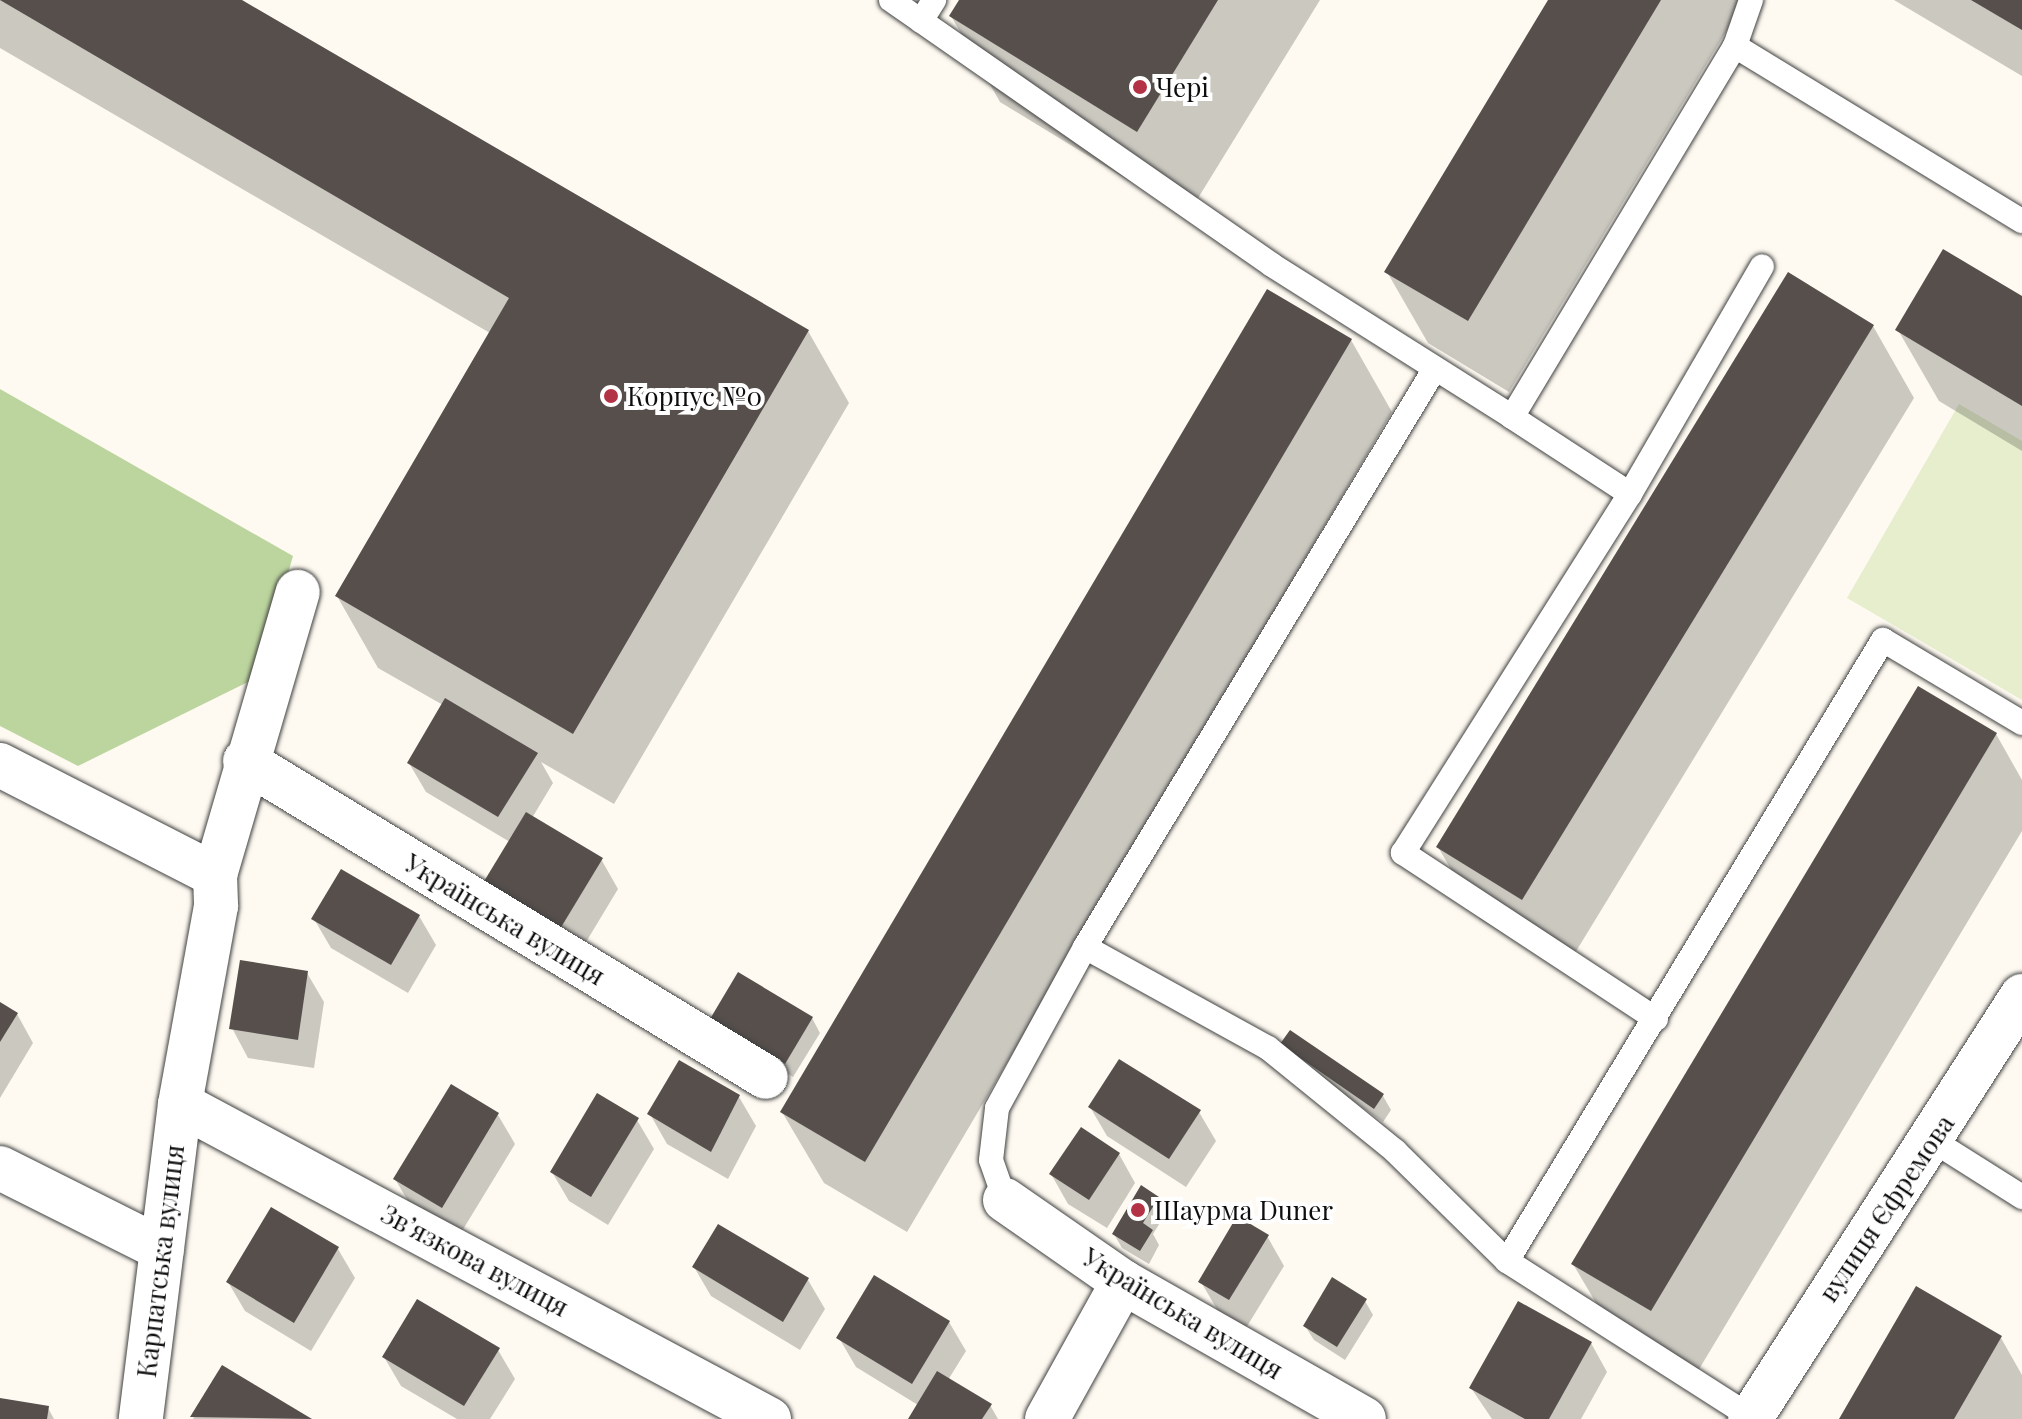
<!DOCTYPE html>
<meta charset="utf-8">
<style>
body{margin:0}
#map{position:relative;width:2022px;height:1419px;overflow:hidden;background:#fefaf1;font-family:"Playfair Display",serif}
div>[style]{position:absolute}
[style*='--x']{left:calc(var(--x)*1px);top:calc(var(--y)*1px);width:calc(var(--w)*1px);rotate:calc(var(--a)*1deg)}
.forest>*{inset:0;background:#bcd59e}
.pitch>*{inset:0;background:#e6eece}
.shadow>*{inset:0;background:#0003}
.building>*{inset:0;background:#564f4c}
.roads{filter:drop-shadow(0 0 2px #414141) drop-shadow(0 0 2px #414141)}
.service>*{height:24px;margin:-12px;padding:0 12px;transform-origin:12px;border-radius:12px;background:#fff}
.minor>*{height:44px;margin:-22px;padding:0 22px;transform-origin:22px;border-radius:22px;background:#fff}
.dots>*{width:22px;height:22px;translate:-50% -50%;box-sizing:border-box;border:4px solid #fff;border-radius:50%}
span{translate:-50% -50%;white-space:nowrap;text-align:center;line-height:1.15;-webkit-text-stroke:8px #fff;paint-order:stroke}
.poi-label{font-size:26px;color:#0e0e0e}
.left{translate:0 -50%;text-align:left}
.street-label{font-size:26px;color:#0e0e0e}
</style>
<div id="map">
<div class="forest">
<i style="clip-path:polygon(0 389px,293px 556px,258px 677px,78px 766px,0 726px)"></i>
</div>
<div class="pitch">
<i style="clip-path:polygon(1959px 404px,2022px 441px,2022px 700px,1847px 598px)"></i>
</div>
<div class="shadow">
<i style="clip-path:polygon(0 0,238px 0,808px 331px,849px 403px,614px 804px,541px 762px,553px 783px,532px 818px,601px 859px,618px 889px,577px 957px,510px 842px,426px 792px,409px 763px,443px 705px,378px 668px,337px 596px,490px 333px,0 48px)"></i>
<i style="clip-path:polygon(961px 0,1320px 0,1187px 216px,1000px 102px,951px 16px)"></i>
<i style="clip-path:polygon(1551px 0,1745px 0,1509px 392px,1428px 343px,1387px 272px)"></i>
<i style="clip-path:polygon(1894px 0,2022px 0,2022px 76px)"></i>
<i style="clip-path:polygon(2022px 298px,2022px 451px,1939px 401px,1898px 330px)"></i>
<i style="clip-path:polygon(1873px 326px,1914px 398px,1564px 971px,1480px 919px,1438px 847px)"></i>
<i style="clip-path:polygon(1351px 340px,1392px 412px,907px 1232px,824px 1183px,782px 1112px)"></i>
<i style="clip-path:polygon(1996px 734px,2022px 780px,2022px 831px,1692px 1381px,1615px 1335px,1573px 1264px)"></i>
<i style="clip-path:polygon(419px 916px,436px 945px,408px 993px,331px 948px,314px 919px)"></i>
<i style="clip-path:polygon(307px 973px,324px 1002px,314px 1068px,248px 1058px,232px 1028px)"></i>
<i style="clip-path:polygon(0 1004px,17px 1014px,33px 1043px,0 1098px)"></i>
<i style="clip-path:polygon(812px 1018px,820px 1033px,793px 1077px,720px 1033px)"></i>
<i style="clip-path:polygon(1282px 1044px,1383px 1096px,1391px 1110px,1383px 1122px,1291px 1058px)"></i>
<i style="clip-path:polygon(739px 1097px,756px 1126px,728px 1179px,667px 1144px,650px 1114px)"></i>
<i style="clip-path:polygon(1090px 1107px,1199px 1112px,1216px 1141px,1186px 1187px,1107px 1136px)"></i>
<i style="clip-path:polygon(498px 1115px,515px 1144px,459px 1236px,412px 1208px,395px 1179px)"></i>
<i style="clip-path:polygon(637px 1120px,654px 1149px,608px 1225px,569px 1201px,552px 1172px)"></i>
<i style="clip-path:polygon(1119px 1154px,1135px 1183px,1107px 1228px,1068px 1204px,1051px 1174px)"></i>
<i style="clip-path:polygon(1157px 1198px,1166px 1213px,1153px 1234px,1159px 1245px,1149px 1264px,1122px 1248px,1114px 1234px)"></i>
<i style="clip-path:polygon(272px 1210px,338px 1249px,355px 1278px,311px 1351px,245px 1311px,228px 1282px)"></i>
<i style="clip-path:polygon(1267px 1236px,1284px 1266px,1246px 1328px,1218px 1311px,1201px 1282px)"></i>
<i style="clip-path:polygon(694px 1267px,808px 1280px,825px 1309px,800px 1350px,711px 1296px)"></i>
<i style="clip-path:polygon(1365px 1301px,1373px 1315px,1345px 1360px,1314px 1340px,1305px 1326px)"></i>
<i style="clip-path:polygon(949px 1322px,966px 1351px,948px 1380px,990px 1405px,998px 1419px,910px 1419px,918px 1405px,856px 1367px,839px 1338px)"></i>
<i style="clip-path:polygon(2001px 1338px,2022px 1375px,2022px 1419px,1841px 1419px)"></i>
<i style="clip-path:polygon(1591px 1343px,1607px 1372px,1581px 1419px,1492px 1419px,1471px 1388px)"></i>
<i style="clip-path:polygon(498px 1350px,515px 1379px,490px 1419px,457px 1419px,401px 1386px,384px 1357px)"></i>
<i style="clip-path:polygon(222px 1367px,308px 1419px,193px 1419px)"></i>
<i style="clip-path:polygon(0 1400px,48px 1408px,54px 1419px,0 1419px)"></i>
</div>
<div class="building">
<i style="clip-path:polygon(0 0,242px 0,809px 330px,573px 734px,335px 596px,509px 298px)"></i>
<i style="clip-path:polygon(959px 0,1218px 0,1137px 132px,949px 16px)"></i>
<i style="clip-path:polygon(1548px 0,1661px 0,1468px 321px,1384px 272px)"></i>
<i style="clip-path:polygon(1971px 0,2022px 0,2022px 30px)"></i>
<i style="clip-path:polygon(1943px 249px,2022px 296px,2022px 406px,1895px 330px)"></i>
<i style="clip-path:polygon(1788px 272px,1874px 325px,1522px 900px,1436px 847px)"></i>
<i style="clip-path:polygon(1267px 289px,1352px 339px,865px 1162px,780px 1112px)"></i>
<i style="clip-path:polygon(1918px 686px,1997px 733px,1651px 1311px,1571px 1264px)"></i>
<i style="clip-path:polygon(445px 698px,538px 753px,498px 817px,407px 763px)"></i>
<i style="clip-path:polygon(526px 812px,603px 858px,560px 929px,483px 883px)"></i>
<i style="clip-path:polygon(341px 869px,420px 915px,391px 965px,311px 919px)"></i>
<i style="clip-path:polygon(240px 960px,308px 971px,298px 1040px,229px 1029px)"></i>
<i style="clip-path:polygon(738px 972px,813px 1017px,785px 1064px,710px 1019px)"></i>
<i style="clip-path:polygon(0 1002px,18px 1013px,0 1042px)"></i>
<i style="clip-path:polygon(1290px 1030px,1384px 1094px,1374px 1109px,1280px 1044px)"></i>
<i style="clip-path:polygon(1119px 1059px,1201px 1110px,1169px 1159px,1088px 1107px)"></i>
<i style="clip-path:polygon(679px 1060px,740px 1095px,711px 1152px,647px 1114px)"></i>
<i style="clip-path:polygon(451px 1084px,499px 1113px,442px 1208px,393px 1179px)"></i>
<i style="clip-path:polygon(597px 1093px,639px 1118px,591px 1197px,550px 1172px)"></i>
<i style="clip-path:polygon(1081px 1127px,1120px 1153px,1089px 1200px,1049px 1174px)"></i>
<i style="clip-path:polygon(1141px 1185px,1159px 1197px,1143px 1223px,1153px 1230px,1140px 1251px,1112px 1234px)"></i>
<i style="clip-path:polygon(271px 1207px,339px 1247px,294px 1323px,226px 1282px)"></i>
<i style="clip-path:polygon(1237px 1216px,1269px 1235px,1229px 1300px,1198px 1282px)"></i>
<i style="clip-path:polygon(718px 1224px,809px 1278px,783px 1322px,692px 1267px)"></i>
<i style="clip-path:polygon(874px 1275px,950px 1321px,912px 1384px,836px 1338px)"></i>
<i style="clip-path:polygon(1332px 1277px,1367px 1299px,1337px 1347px,1303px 1326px)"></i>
<i style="clip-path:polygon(1916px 1286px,2002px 1336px,1954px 1419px,1839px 1419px)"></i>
<i style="clip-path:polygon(417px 1299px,500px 1348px,464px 1406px,382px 1357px)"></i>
<i style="clip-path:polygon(1518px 1301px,1592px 1342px,1549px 1419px,1525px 1419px,1469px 1388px)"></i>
<i style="clip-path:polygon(222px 1365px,312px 1419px,190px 1417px)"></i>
<i style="clip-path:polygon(937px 1371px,992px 1404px,982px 1419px,908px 1419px)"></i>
<i style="clip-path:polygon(0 1398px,49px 1406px,47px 1419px,0 1419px)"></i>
</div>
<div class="roads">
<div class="service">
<i style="--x:891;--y:0;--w:464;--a:34.8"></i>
<i style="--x:1272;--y:265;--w:284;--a:32.3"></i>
<i style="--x:1512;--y:417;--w:433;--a:-59"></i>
<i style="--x:1735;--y:46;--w:49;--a:-70.8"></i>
<i style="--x:921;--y:21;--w:25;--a:-58"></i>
<i style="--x:1735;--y:46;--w:336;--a:31.4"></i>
<i style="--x:1512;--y:417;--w:141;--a:33.1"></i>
<i style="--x:1085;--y:947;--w:209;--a:28.9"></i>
<i style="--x:1268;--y:1048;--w:164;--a:39"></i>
<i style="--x:1395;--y:1151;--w:157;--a:44.5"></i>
<i style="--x:1507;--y:1261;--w:726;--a:-58.81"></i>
<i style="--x:1883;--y:640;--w:162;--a:30.8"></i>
<i style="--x:1656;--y:1019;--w:303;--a:-146.7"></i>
<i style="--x:1403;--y:853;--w:425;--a:-57.7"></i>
<i style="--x:1630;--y:494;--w:263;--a:-59.9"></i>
<i style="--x:1932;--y:1140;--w:107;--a:32.3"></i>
<i style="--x:1005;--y:1200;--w:42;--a:-109.3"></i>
<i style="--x:991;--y:1160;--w:52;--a:-83.4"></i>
<i style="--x:997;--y:1108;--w:183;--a:-61.3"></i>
<i style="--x:1085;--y:947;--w:674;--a:-58.83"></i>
<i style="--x:1507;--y:1261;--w:290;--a:32.6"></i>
</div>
<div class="minor">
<i style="--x:245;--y:761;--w:609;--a:31.24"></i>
<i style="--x:0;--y:765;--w:242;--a:27.1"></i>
<i style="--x:215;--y:875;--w:31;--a:88"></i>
<i style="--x:216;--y:906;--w:201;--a:100.3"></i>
<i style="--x:180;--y:1104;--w:317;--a:97.1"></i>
<i style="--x:215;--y:875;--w:295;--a:-73.7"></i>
<i style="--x:180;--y:1104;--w:668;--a:28.14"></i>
<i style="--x:0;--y:1168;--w:181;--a:26.6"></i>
<i style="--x:1005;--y:1200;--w:144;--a:34.8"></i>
<i style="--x:1123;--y:1282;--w:277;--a:29.6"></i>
<i style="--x:1047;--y:1419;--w:157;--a:-61"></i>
<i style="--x:1750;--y:1419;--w:503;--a:-57.26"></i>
</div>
</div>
<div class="dots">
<i style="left:1140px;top:87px;background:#b33245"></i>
<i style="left:611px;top:396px;background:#b33245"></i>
<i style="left:1138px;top:1210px;background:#b33245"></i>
</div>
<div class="poi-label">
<span class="left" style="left:1156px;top:87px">Чері</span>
<span class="left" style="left:627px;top:396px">Корпус №0</span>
<span class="left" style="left:1154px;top:1210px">Шаурма Duner</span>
</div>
<div class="street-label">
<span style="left:505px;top:919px;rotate:31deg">Українська вулиця</span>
<span style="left:1886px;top:1208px;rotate:-56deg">вулиця Єфремова</span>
<span style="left:475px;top:1260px;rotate:28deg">Звʼязкова вулиця</span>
<span style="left:160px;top:1261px;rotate:-83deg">Карпатська вулиця</span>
<span style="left:1183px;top:1313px;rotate:31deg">Українська вулиця</span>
</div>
</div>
